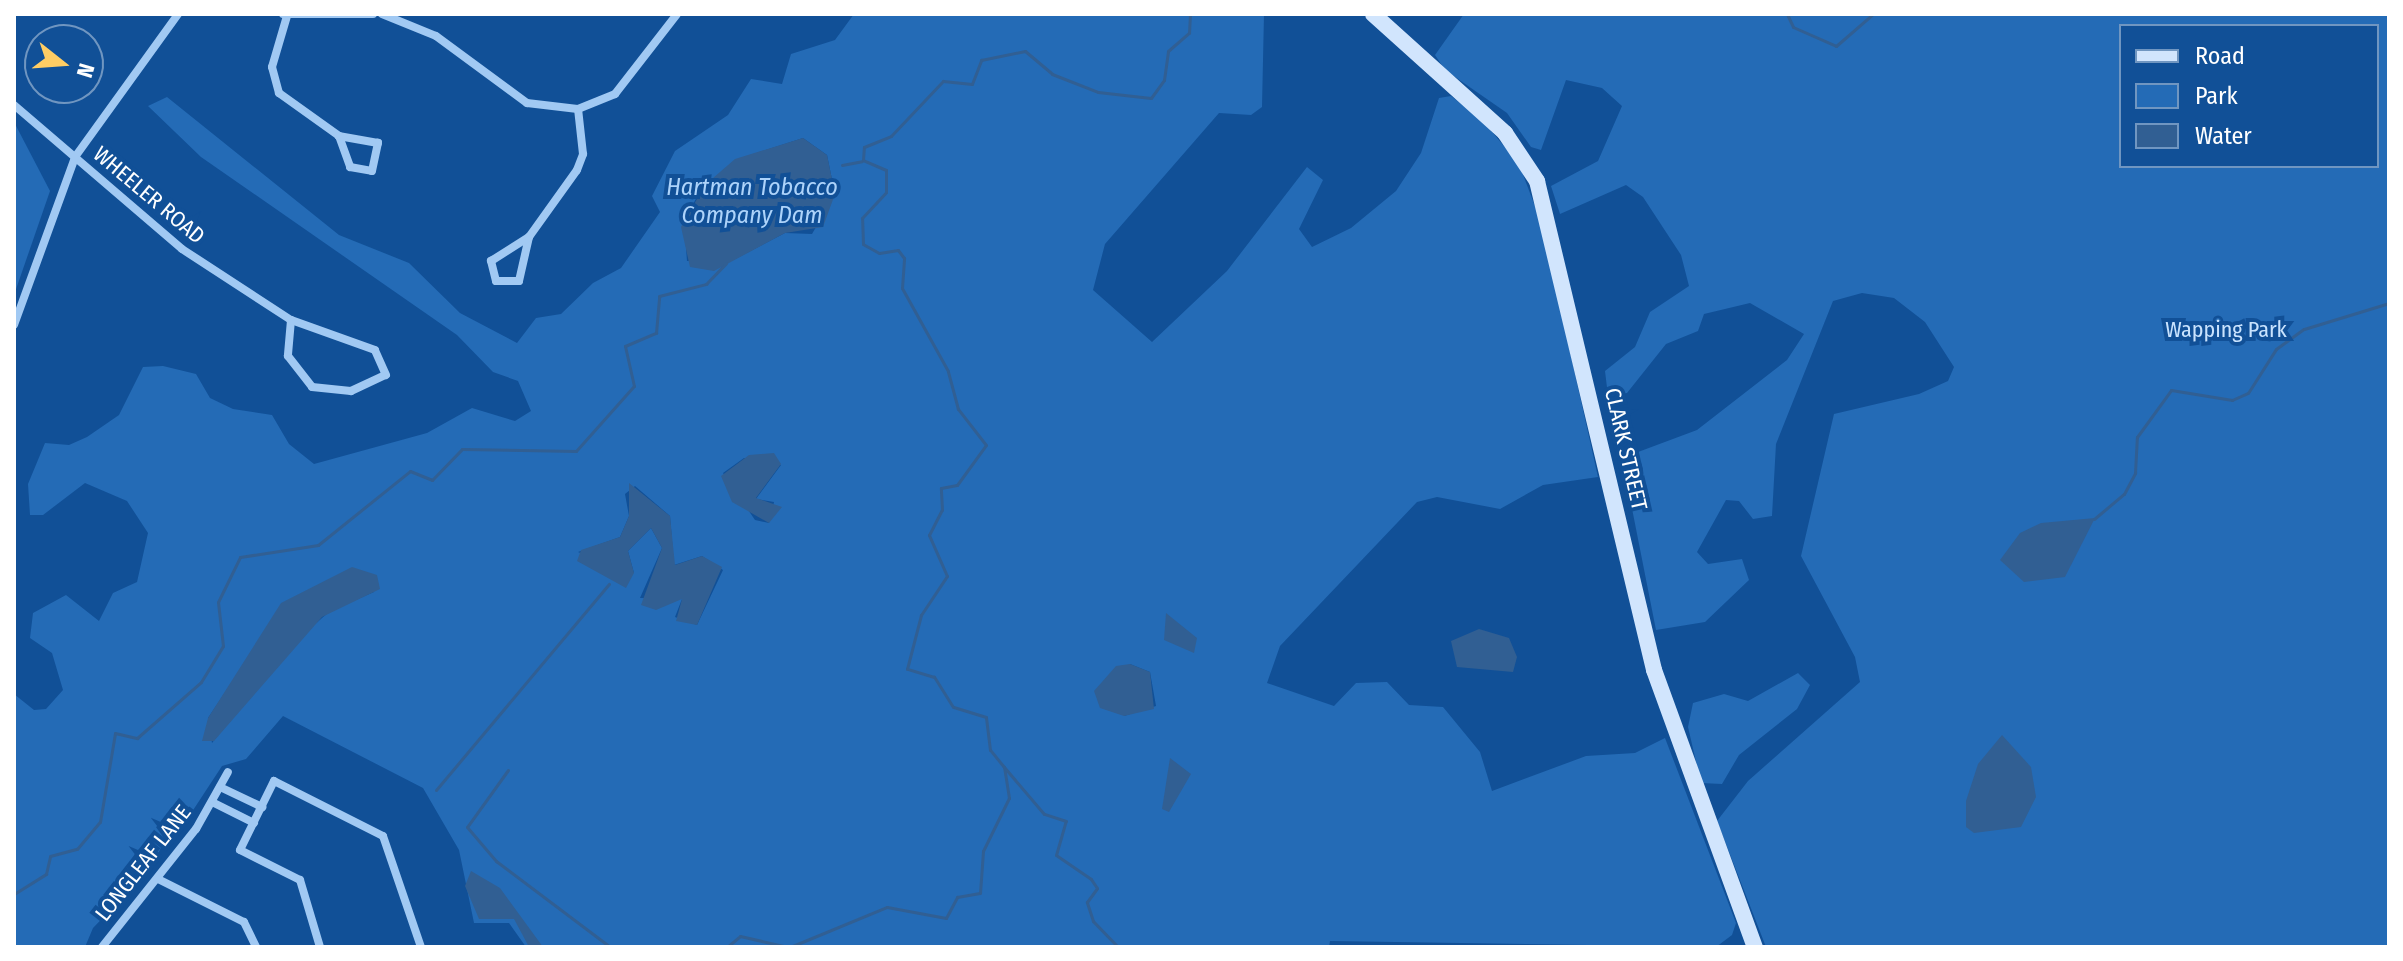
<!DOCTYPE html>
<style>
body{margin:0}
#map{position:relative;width:2403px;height:961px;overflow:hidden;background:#115097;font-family:"Fira Sans Condensed",sans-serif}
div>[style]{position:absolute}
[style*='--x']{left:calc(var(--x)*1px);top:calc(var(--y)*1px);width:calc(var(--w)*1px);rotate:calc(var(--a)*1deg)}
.green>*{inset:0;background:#246bb6}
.water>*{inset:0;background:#315f93}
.stream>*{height:3px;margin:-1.5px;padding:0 1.5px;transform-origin:1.5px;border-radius:1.5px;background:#315f93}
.minor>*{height:8px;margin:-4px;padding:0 4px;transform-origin:4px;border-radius:4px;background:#a1c9f3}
.secondary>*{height:16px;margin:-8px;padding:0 8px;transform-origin:8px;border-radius:8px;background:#d1e5fd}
span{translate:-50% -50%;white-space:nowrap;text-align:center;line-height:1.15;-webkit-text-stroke:8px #115097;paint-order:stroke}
.street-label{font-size:22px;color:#fff}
.park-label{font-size:22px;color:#c9e3fe}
.water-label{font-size:24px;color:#add3fa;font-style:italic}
.frame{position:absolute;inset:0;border:16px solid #fff;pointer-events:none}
.legend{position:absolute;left:2119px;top:24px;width:260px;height:144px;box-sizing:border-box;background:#115097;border:2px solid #7096c1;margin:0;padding:10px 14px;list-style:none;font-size:24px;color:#fff}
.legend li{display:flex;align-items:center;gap:16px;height:40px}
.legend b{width:40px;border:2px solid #7096c1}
.north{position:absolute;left:24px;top:24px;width:80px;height:80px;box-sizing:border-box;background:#115097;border:2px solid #7096c1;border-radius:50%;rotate:107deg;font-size:22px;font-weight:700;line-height:32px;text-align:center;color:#fff}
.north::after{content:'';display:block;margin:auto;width:28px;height:36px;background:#ffcd64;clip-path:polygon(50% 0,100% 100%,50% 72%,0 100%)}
</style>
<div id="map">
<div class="green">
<i style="clip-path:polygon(evenodd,854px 14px,1264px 14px,1262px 107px,1251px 115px,1219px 113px,1105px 244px,1093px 290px,1152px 342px,1227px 271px,1307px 167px,1323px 180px,1299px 229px,1312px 247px,1351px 228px,1396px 191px,1421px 153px,1439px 98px,1451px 96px,1482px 120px,1519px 164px,1541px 222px,1598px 477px,1543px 485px,1500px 509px,1437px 497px,1417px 502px,1280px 646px,1267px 683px,1334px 706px,1356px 683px,1387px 682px,1409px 705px,1443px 707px,1480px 752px,1492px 791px,1586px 756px,1635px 753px,1665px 738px,1736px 923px,1732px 935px,1716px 947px,1330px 941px,1329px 947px,526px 947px,509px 923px,474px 923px,459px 850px,423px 788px,283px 716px,246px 759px,222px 766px,184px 824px,168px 833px,151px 868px,93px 928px,85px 947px,14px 947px,14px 694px,34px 710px,46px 709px,63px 690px,52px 653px,30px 638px,33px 613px,66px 595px,99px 621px,113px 593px,137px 582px,148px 533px,127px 501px,85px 483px,43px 515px,30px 515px,28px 484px,45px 443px,69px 445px,87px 437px,119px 415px,143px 367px,163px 366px,196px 374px,210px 398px,233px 409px,272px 415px,289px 444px,314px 464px,427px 433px,472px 408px,515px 421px,531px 411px,518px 381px,493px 372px,457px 335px,201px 157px,148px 106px,167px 97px,339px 235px,409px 263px,460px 313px,517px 343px,536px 318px,561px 314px,593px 283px,621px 268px,660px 212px,652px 196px,675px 151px,728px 115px,751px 79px,782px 84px,791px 54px,835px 40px,854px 14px,803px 138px,827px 155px,835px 194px,812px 234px,785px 233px,735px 259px,687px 261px,684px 221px,698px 195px,735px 160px,803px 138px,854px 14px,744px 458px,781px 465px,756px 499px,774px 502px,769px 523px,755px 520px,723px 473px,744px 458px,854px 14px,635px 486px,670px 516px,674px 565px,702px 556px,723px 570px,697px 625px,675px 617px,682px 599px,640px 598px,662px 548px,651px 528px,628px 551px,634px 573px,578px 552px,620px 537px,629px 516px,625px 494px,635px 486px,854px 14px,377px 575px,374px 592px,330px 611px,289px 647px,212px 743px,208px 718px,244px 664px,377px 575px,854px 14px,1130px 664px,1150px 672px,1156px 706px,1124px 716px,1130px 664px)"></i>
<i style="clip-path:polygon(evenodd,1464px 14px,2389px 14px,2389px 947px,1766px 947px,1717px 821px,1748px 781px,1860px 682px,1855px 657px,1801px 556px,1834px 414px,1919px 394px,1948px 381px,1954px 367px,1925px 322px,1894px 298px,1862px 293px,1833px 301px,1776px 444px,1772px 516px,1753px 519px,1739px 501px,1726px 500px,1697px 552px,1708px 564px,1742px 559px,1749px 580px,1705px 622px,1656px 630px,1622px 458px,1697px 430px,1787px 360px,1804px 334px,1750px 303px,1704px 314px,1698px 331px,1666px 344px,1627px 393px,1608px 396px,1605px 371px,1635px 347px,1650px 312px,1689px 286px,1681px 255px,1643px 197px,1626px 185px,1560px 214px,1551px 186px,1598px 161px,1622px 106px,1602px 88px,1566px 80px,1541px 150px,1531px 147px,1507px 113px,1445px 70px,1435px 55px,1464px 14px,2121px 26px,2377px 26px,2377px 166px,2121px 166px,2121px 26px)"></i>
<i style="clip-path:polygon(14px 122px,50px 191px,14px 295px)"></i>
<i style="clip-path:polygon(1798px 673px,1810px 685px,1797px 709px,1739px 755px,1722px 784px,1701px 783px,1688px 727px,1693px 703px,1724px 694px,1748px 701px)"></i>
</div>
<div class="water">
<i style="clip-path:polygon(803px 138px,827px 155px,835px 194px,823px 227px,785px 233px,714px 271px,690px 267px,681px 227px,705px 185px,735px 159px)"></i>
<i style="clip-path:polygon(774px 453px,781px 464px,756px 498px,782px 507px,769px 523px,732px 502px,721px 476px,749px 455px)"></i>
<i style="clip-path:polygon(629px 483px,670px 516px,675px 565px,702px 556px,722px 567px,697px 625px,676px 621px,682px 599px,656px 610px,641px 605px,662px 548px,651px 528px,628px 551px,634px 573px,626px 588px,577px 561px,581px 550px,620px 537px,629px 516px)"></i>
<i style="clip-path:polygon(2095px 518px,2065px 577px,2024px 582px,2000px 560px,2020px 533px,2041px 523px)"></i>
<i style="clip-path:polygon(352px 567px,377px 575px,380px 589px,322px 617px,214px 741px,202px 741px,208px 718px,281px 603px)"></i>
<i style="clip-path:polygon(1166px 613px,1197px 638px,1194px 653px,1164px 640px)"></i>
<i style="clip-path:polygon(1479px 629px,1509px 638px,1517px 657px,1513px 672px,1457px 667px,1451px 641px)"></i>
<i style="clip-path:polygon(1130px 664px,1150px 672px,1154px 709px,1124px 716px,1100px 708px,1094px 691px,1116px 666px)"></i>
<i style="clip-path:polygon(2002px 735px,2031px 767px,2036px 797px,2021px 827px,1974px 833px,1966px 827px,1966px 801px,1978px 764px)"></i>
<i style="clip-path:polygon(1170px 758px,1191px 774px,1169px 812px,1162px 809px)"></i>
<i style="clip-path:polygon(471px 871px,500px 888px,543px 947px,529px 947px,514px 919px,479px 919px,465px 886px)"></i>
</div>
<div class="stream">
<i style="--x:1787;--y:14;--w:14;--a:65"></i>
<i style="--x:1793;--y:27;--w:47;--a:23.8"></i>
<i style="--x:1836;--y:46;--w:49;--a:-40.9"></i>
<i style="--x:842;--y:165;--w:20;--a:-11"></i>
<i style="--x:2094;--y:519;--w:39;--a:-40"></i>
<i style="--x:2124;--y:494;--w:24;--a:-62"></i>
<i style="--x:2135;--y:473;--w:36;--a:-87"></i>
<i style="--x:2137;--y:437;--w:58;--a:-54.1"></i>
<i style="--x:2171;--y:390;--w:62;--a:9.3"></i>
<i style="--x:2232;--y:400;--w:17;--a:-24"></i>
<i style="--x:2248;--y:393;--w:52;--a:-57.5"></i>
<i style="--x:2276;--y:349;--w:34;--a:-36"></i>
<i style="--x:2304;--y:329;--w:89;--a:-17"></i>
<i style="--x:2389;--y:586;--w:25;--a:90"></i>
<i style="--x:508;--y:770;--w:70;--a:125.7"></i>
<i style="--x:467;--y:827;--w:45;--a:49.5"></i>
<i style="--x:496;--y:861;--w:143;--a:37"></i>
<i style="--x:436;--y:790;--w:269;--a:-50"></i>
<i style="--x:14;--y:894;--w:38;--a:-32"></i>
<i style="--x:46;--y:874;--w:18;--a:-77"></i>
<i style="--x:50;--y:856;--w:28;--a:-15"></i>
<i style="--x:77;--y:849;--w:35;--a:-50"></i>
<i style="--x:100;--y:822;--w:90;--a:-80.4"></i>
<i style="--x:115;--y:733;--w:23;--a:13"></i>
<i style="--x:137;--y:738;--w:85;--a:-41.2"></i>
<i style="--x:201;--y:682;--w:42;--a:-58.6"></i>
<i style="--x:223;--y:646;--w:44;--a:-96.5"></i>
<i style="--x:218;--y:602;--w:50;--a:-63.9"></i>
<i style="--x:240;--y:557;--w:79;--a:-8.7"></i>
<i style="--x:318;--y:545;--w:118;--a:-38.8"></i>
<i style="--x:410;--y:471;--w:24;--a:22"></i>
<i style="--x:432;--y:480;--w:43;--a:-45.9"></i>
<i style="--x:462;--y:449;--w:114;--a:1"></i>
<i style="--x:576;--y:451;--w:87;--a:-48.3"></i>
<i style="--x:634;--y:386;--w:41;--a:-102.7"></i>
<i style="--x:625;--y:346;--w:34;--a:-23"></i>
<i style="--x:656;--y:333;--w:37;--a:-85"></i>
<i style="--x:659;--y:296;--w:49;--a:-14.3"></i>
<i style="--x:706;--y:284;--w:29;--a:-46"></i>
<i style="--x:727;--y:947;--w:17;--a:-40"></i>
<i style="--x:740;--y:936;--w:49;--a:12.9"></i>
<i style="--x:790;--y:947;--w:105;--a:-22.4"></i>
<i style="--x:887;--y:907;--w:60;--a:10.6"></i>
<i style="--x:946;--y:918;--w:24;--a:-62"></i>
<i style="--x:957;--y:897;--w:23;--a:-10"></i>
<i style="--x:980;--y:893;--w:42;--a:-85.9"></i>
<i style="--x:983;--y:851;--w:59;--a:-63.9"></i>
<i style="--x:1009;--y:798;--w:30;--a:-99"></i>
<i style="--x:1118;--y:947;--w:36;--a:-134"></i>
<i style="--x:1093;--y:921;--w:20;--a:-108"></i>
<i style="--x:1087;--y:902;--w:17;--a:-54"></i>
<i style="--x:1097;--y:888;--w:11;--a:-124"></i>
<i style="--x:1091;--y:879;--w:42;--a:-145.6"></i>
<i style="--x:1056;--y:855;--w:35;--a:-74"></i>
<i style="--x:1066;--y:821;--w:23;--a:-162"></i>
<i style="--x:1044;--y:814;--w:62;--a:-130.4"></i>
<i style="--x:1004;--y:767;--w:22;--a:-129"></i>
<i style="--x:990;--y:750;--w:33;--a:-97"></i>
<i style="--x:986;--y:717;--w:34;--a:-163"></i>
<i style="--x:953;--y:707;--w:36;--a:-122"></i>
<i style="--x:934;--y:677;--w:28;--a:-163"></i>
<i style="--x:907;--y:669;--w:56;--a:-75.5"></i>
<i style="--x:921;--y:615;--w:47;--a:-56.3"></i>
<i style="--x:947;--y:576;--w:45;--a:-113.7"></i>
<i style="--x:929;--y:535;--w:28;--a:-63"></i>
<i style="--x:942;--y:510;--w:22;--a:-93"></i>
<i style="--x:941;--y:488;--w:16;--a:-11"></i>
<i style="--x:957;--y:485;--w:49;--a:-54.1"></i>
<i style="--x:986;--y:445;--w:46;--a:-127.9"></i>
<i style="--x:958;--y:409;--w:39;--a:-105"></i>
<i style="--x:948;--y:371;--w:95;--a:-119"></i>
<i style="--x:902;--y:288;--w:30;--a:-86"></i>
<i style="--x:904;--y:258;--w:10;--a:-127"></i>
<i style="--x:898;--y:250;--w:19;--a:171"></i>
<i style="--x:879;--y:253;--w:18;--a:-151"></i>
<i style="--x:863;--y:244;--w:26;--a:-92"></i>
<i style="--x:862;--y:218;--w:35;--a:-47"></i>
<i style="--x:886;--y:192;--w:22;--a:-90"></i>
<i style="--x:886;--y:170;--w:25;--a:-157"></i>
<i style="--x:863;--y:160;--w:13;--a:-86"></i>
<i style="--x:864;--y:147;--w:29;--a:-22"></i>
<i style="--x:891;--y:136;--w:76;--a:-46.6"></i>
<i style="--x:943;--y:81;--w:29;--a:6"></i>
<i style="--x:972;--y:84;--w:26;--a:-69"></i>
<i style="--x:981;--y:60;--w:45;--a:-11.6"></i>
<i style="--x:1025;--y:51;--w:35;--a:40"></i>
<i style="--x:1052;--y:74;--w:49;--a:21.4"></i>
<i style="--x:1098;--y:92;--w:53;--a:6.5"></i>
<i style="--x:1151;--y:98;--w:22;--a:-54"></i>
<i style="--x:1164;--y:80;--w:29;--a:-82"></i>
<i style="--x:1168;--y:51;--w:28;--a:-41"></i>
<i style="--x:1189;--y:33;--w:19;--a:-87"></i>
</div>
<div class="minor">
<i style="--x:283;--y:14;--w:90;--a:0"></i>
<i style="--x:382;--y:14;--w:58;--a:22.2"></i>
<i style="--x:436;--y:36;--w:113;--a:36.4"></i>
<i style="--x:527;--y:103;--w:51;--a:6.7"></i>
<i style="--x:578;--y:109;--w:40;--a:-22"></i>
<i style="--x:615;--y:94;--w:101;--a:-52.2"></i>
<i style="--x:287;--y:16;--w:53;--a:106.4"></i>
<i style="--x:272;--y:67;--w:27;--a:75"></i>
<i style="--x:279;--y:93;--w:74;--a:35.6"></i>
<i style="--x:339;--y:136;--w:33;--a:70"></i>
<i style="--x:350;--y:167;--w:22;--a:10"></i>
<i style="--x:372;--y:171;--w:29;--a:-78"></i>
<i style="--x:378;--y:143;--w:40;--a:-170"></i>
<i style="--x:14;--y:105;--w:221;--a:40.6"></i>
<i style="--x:182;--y:249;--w:130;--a:33.1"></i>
<i style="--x:291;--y:320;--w:36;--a:95"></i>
<i style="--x:288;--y:356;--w:39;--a:52"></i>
<i style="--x:312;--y:387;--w:39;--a:6"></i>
<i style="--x:351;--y:391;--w:38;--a:-25"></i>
<i style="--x:386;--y:375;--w:27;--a:-114"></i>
<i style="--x:375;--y:350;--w:89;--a:-160.3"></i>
<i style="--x:529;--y:237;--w:45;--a:102.8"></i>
<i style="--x:519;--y:281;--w:23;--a:180"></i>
<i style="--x:496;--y:281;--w:21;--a:-104"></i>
<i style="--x:491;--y:261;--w:45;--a:-32.3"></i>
<i style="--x:529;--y:237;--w:82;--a:-54.4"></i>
<i style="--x:577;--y:170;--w:17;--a:-69"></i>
<i style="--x:583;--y:154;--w:45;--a:-96.3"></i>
<i style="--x:14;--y:325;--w:179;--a:-70"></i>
<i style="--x:75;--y:157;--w:176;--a:-54.2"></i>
<i style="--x:220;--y:787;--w:47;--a:25.5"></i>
<i style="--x:212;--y:802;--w:47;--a:26.6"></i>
<i style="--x:158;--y:879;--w:96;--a:26.6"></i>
<i style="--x:244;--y:922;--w:28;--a:64"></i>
<i style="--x:102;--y:947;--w:151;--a:-51.5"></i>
<i style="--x:196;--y:829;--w:65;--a:-60.7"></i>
<i style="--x:320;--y:947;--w:70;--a:-106.6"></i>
<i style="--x:300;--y:880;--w:67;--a:-153.4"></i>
<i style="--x:240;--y:850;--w:77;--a:-63.8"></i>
<i style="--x:274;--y:781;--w:122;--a:26.8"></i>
<i style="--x:383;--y:836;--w:117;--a:71.1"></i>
</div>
<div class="secondary">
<i style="--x:1373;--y:14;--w:178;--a:42"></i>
<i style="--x:1505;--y:133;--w:58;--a:56.3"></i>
<i style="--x:1537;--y:181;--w:503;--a:76.54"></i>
<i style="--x:1654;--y:670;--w:295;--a:70"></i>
</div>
<div class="street-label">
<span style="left:149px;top:195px;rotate:40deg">WHEELER ROAD</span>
<span style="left:1626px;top:449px;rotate:77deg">CLARK STREET</span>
<span style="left:143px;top:863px;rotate:-52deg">LONGLEAF LANE</span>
</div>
<div class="park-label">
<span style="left:2226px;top:330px">Wapping Park</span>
</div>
<div class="water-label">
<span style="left:752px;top:202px">Hartman Tobacco<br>Company Dam</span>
</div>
<div class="frame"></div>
<ul class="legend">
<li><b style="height:10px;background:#d1e5fd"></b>Road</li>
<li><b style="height:22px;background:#246bb6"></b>Park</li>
<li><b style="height:22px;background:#315f93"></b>Water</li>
</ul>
<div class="north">N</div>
</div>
